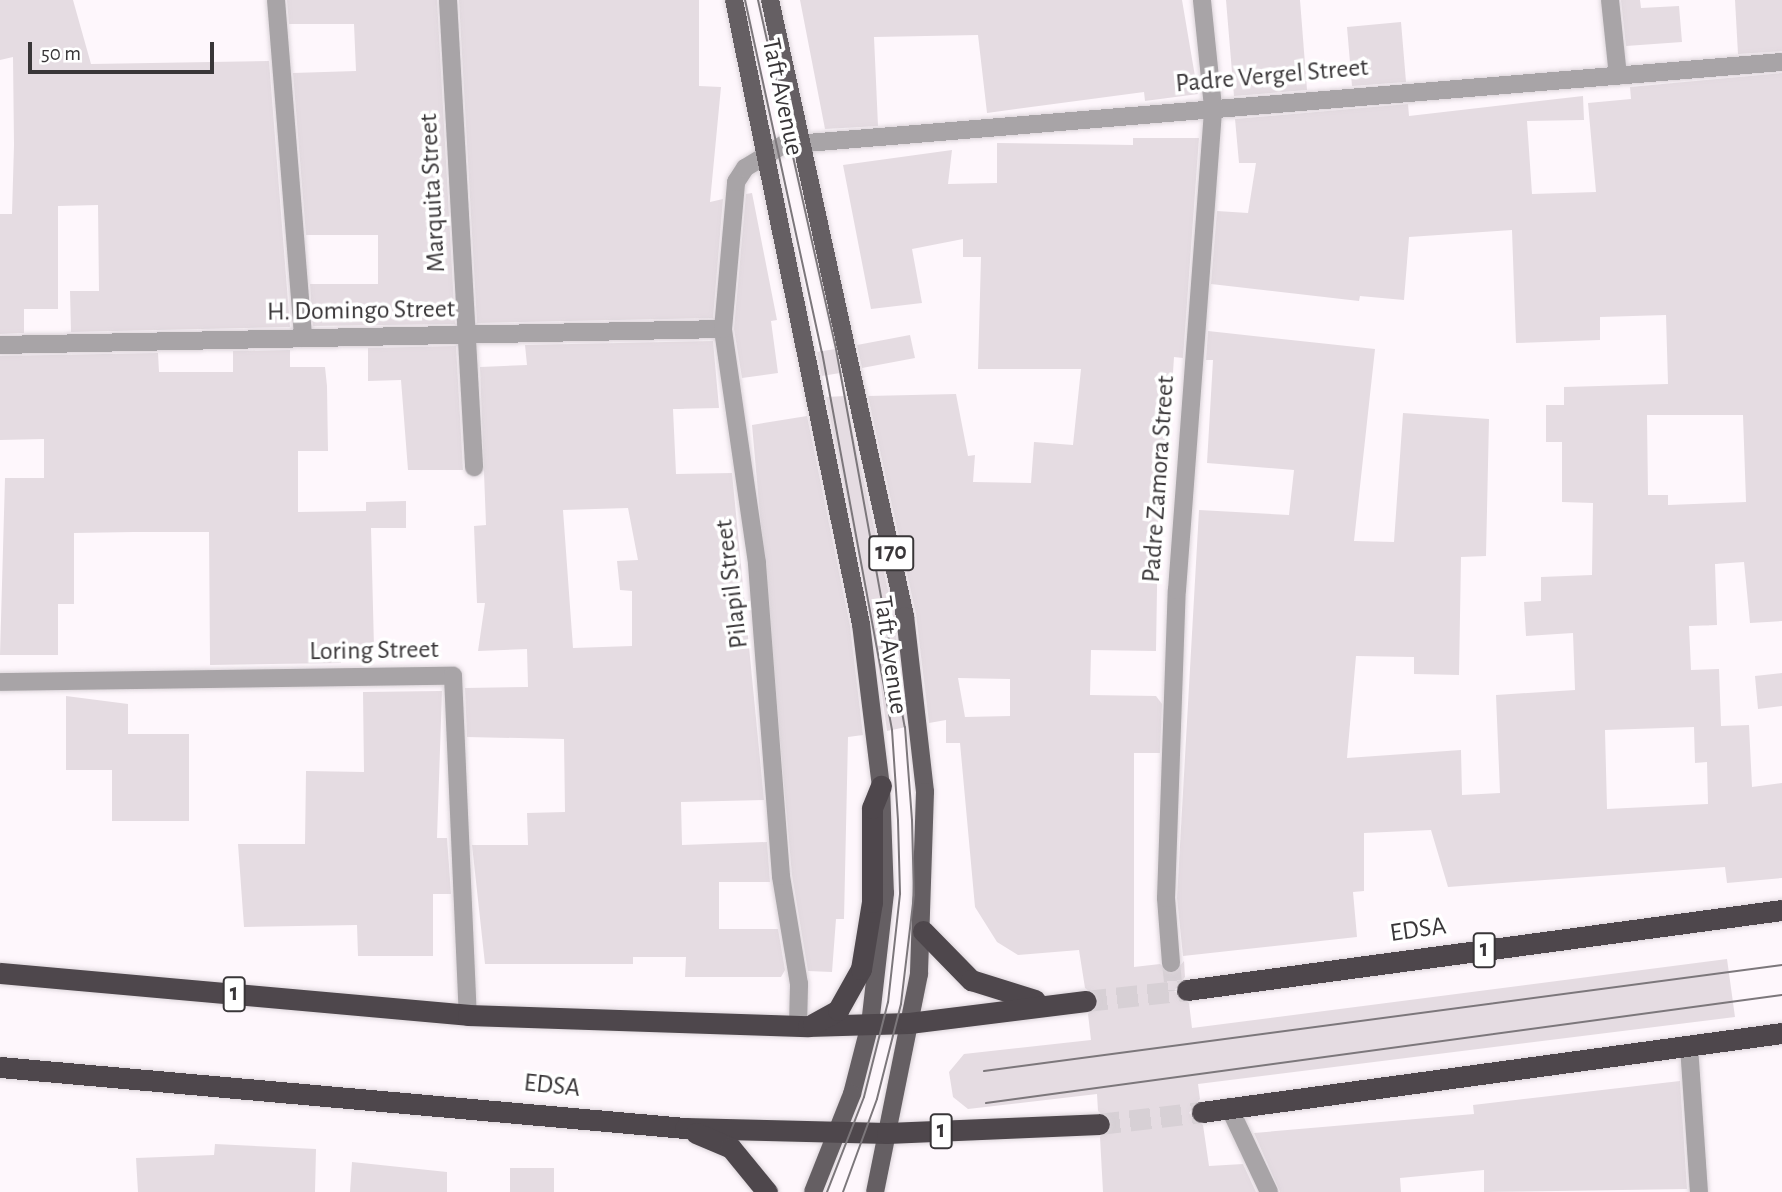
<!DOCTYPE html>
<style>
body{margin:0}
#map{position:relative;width:1782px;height:1192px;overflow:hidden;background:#fef7fc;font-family:"Alegreya Sans",sans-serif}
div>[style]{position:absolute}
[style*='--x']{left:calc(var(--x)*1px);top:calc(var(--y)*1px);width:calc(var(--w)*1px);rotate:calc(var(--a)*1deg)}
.building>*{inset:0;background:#e5dce2}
.minor-tunnel>*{height:18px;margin-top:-9px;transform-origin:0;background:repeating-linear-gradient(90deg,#d7d0d5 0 18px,transparent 0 27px)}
.highway-tunnel>*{height:21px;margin-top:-10.5px;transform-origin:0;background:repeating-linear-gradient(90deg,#d7d0d5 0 21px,transparent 0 31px)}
.roads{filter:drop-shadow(0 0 2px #dbd4d9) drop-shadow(0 0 2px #dbd4d9)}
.minor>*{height:18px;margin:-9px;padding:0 9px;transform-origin:9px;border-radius:9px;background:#a8a4a7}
.major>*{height:18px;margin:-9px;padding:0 9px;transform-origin:9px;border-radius:9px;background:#655f63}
.highway>*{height:21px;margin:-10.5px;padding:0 10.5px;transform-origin:10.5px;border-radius:10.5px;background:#4e474c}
.tram>*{height:2px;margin:-1px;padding:0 1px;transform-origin:1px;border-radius:1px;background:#7c777b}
span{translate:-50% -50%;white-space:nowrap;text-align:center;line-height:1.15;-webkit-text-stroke:7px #fff;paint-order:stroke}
.shield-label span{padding:2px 5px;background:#fff;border:2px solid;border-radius:5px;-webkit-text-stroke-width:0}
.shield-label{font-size:24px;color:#393638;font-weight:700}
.street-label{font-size:26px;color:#393638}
.scale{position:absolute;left:28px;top:42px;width:186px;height:32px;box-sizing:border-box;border:4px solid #393638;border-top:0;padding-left:9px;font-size:21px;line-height:24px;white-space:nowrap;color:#393638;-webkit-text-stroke:5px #fff;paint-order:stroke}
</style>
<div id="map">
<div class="building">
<i style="clip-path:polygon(0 0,73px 0,91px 64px,269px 61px,290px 327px,71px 332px,70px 291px,99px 291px,98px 205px,58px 206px,58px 309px,24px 309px,24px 333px,0 334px,0 214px,12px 214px,14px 145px,13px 57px,0 60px)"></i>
<i style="clip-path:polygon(287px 0,437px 0,455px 324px,313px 326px,310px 284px,378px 284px,378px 235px,306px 235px,293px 73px,356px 71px,354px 24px,289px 24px)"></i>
<i style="clip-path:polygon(459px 0,699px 0,699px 86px,721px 87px,710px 202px,723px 199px,713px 318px,477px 323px)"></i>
<i style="clip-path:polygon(800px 0,1182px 0,1198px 94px,1145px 101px,1144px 92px,987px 113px,978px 35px,874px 37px,878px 126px,825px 129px)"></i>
<i style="clip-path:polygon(1226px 0,1300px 0,1307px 90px,1234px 96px)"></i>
<i style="clip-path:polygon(1621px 0,1640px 0,1641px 8px,1679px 6px,1682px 42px,1626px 46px)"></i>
<i style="clip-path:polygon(1735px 0,1782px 0,1782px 51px,1738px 54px)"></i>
<i style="clip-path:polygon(1401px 22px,1406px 82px,1352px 86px,1347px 27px)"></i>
<i style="clip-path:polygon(evenodd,1782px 73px,1782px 621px,1750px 623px,1744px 562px,1715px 564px,1717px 625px,1689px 626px,1691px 670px,1719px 669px,1721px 726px,1749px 725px,1752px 787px,1782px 783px,1782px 878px,1727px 883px,1725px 867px,1448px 887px,1431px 830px,1364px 833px,1364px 891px,1353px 892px,1357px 937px,1183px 956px,1177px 898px,1199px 510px,1289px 515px,1294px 470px,1207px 463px,1213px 360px,1206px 360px,1208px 331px,1375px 349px,1354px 541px,1394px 542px,1403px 413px,1489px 419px,1486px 556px,1461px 557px,1459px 675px,1414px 674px,1414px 657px,1356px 656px,1347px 758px,1461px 750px,1462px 795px,1500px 793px,1496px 695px,1575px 690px,1573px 633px,1526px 636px,1524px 602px,1541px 601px,1541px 577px,1592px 575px,1593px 503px,1562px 502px,1562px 442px,1546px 442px,1546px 405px,1564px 405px,1564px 387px,1668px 384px,1666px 315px,1600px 317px,1600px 340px,1516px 343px,1512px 230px,1409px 237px,1404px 300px,1360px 296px,1359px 301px,1211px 284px,1217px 211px,1248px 213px,1256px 163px,1239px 163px,1235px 119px,1408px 104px,1409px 116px,1583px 96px,1584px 120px,1527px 121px,1532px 194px,1596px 192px,1588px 103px,1631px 99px,1630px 87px,1782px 73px,1647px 415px,1743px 415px,1746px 502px,1668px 505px,1668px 495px,1648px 495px,1647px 415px,1782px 73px,1694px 727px,1695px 763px,1707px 762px,1708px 804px,1607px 809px,1605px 730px,1694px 727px)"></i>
<i style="clip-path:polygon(evenodd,1133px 138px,1199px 138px,1183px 358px,1174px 357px,1167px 465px,1159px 465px,1156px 651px,1091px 650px,1090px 695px,1156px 696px,1162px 704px,1160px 753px,1134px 753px,1134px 967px,1160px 964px,1173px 974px,1184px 961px,1185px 977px,1174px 991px,1189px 1003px,1192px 1028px,1727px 959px,1735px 1017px,1198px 1084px,1200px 1099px,1189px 1113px,1203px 1125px,1209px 1166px,1243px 1164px,1256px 1192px,1103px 1192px,1100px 1137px,1112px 1123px,1098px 1111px,1097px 1094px,968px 1109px,953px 1097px,949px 1072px,964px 1054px,1091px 1040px,1088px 1014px,1099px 999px,1085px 988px,1079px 950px,1018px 955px,997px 942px,975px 907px,960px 743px,946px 743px,946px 720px,929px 723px,916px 614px,868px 396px,956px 394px,968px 456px,975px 455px,973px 482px,1031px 483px,1034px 442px,1073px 445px,1081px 369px,978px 369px,981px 257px,963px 257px,963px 239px,912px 249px,922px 303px,871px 309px,843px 165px,952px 150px,948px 184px,997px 183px,997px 143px,1133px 145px,1133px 138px,958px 678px,1010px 679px,1010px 716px,965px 717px,958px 678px)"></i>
<i style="clip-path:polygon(752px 193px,777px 320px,771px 321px,778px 373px,742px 378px,734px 329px,746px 194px)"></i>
<i style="clip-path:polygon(910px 335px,915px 358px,862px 368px,857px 345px)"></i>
<i style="clip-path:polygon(evenodd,713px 341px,719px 408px,673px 409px,676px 474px,732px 473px,764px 800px,681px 802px,682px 845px,767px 842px,770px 882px,719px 882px,719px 929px,778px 929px,785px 970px,781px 977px,685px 977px,686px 957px,633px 957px,633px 964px,485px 964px,472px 845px,528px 845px,527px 813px,565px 812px,564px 739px,467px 737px,465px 688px,528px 687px,527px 649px,478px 651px,485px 603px,477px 603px,474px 526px,486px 525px,480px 367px,527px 365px,525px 345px,713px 341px,628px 508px,638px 560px,617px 561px,620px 590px,632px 591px,632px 646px,573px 648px,563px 510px,628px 508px)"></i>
<i style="clip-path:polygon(456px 346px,463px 470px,408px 470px,401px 380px,368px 381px,368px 348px)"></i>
<i style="clip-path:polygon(835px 349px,840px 373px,822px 376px,817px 352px)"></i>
<i style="clip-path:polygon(290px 350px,290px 367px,325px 367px,327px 386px,328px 451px,298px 451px,298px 512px,366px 511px,366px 502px,406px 501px,406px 528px,371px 528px,374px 648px,341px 649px,341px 663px,210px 665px,209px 532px,134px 532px,74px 533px,74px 604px,58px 604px,58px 655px,0 655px,5px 478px,44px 478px,44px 439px,0 440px,0 356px,158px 353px,159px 372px,233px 372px,233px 351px)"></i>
<i style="clip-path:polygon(845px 396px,894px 618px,906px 727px,887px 731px,872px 622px,826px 397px)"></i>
<i style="clip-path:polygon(807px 416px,850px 626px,863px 735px,848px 737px,844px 919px,836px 919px,832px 972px,808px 971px,792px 875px,752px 425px)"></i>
<i style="clip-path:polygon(1782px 673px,1782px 706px,1758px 709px,1755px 676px)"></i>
<i style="clip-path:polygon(442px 691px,437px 838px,447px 838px,451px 894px,433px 894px,433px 956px,358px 956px,357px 925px,244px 927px,238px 844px,305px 844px,306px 771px,364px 772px,363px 692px)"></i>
<i style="clip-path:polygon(66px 696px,128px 704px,128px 734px,189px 734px,189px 821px,112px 821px,112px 770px,66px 770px)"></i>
<i style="clip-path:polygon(1680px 1081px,1687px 1189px,1484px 1192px,1484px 1170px,1400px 1178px,1401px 1192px,1280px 1192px,1254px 1133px,1474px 1114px,1473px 1105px)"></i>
<i style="clip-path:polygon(215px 1144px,316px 1149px,315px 1192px,138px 1192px,136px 1158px,214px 1155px)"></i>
<i style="clip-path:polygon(352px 1162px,447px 1172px,447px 1192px,350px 1192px)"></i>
<i style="clip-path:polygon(510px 1168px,554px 1168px,554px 1192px,510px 1192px)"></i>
</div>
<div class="minor-tunnel">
<i style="--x:1171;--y:963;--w:28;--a:84"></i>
</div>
<div class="highway-tunnel">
<i style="--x:1086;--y:1001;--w:102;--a:-6.2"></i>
<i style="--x:1099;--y:1124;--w:104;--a:-6.6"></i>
</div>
<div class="roads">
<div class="minor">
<i style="--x:276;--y:0;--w:339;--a:85.4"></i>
<i style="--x:448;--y:0;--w:468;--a:86.8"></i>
<i style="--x:1610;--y:0;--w:76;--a:84"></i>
<i style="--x:0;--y:345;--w:723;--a:-1.27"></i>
<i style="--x:0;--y:682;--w:453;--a:-0.8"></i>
<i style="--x:453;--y:676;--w:339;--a:87.5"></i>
<i style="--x:1171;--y:963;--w:65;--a:-94.4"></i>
<i style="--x:1166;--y:898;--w:308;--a:-88"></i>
<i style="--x:1177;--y:590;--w:484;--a:-85.7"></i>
<i style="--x:1213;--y:107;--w:108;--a:-95.9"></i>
<i style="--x:798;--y:1026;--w:42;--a:-88.6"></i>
<i style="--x:799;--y:984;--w:109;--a:-99.5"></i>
<i style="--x:781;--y:876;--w:314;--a:-94.4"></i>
<i style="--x:757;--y:563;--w:236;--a:-98.3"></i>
<i style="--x:723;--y:329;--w:148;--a:-84.9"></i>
<i style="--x:736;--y:182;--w:17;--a:-57"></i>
<i style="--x:745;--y:168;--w:44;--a:-31.2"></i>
<i style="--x:783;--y:145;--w:1002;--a:-4.75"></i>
<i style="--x:1689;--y:1046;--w:146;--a:86.1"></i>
<i style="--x:1229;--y:1107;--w:94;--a:64.8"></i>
</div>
<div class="major">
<i style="--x:734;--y:0;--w:637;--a:78.5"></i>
<i style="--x:861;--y:624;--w:163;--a:83"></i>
<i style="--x:881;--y:786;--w:107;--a:87.9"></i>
<i style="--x:885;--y:893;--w:132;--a:96.5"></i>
<i style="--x:870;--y:1024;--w:72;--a:104.4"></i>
<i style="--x:852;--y:1094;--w:105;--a:111.7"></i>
<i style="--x:770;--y:0;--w:631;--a:77.64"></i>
<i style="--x:905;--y:616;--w:177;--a:83.5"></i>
<i style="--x:925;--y:792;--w:182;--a:91.9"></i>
<i style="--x:919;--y:974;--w:222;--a:101.4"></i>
</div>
<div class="highway">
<i style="--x:923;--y:931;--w:69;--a:45.6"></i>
<i style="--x:971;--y:980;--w:67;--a:17.4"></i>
<i style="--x:0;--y:973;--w:470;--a:5.1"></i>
<i style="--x:468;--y:1015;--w:340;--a:1.9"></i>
<i style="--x:808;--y:1026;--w:101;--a:-1.7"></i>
<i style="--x:909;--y:1023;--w:178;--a:-7.1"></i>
<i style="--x:1187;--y:990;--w:600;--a:-7.66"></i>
<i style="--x:813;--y:1024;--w:29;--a:-29"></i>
<i style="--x:838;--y:1010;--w:47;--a:-60.7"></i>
<i style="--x:861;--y:969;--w:68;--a:-80.7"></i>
<i style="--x:872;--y:902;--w:94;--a:-90"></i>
<i style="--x:872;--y:808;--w:24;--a:-68"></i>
<i style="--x:0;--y:1067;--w:688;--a:5.09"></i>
<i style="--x:685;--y:1128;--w:202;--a:1.4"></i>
<i style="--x:887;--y:1133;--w:212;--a:-2.4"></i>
<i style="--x:1202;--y:1112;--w:585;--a:-7.76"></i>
<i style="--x:696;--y:1133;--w:38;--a:23"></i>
<i style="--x:731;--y:1148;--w:57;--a:50.7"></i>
</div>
</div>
<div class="tram">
<i style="--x:745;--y:0;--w:360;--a:77.7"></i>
<i style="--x:822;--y:352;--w:384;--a:79.5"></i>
<i style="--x:892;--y:730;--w:91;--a:86.2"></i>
<i style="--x:898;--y:821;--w:73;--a:88.4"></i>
<i style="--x:900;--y:894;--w:109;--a:96.3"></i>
<i style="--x:888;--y:1002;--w:98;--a:104.2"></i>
<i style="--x:864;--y:1097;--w:102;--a:111.3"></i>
<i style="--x:758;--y:0;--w:358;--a:77.4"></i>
<i style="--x:836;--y:349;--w:384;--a:79.7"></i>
<i style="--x:905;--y:727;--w:93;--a:85.7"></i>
<i style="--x:912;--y:820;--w:75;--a:88.5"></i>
<i style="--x:914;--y:895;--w:110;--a:96.8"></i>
<i style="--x:901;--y:1004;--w:98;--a:104.2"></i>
<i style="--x:877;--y:1099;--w:99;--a:110.1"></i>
<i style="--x:984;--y:1071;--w:805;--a:-7.57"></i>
<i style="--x:986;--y:1103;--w:803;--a:-7.73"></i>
</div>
<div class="shield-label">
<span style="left:891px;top:553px">170</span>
<span style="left:1484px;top:950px">1</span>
<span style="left:234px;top:994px">1</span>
<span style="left:941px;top:1131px">1</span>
</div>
<div class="street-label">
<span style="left:1272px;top:76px;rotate:-5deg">Padre Vergel Street</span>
<span style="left:782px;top:97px;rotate:78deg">Taft Avenue</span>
<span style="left:433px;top:193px;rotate:-93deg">Marquita Street</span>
<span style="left:361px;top:311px;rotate:-1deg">H. Domingo Street</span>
<span style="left:1159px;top:479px;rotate:-86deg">Padre Zamora Street</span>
<span style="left:732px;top:584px;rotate:-97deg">Pilapil Street</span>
<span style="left:374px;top:651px;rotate:-1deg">Loring Street</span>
<span style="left:890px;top:655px;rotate:82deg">Taft Avenue</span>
<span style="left:1418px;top:930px;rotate:-8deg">EDSA</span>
<span style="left:552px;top:1086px;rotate:6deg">EDSA</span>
</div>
<div class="scale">50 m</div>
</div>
